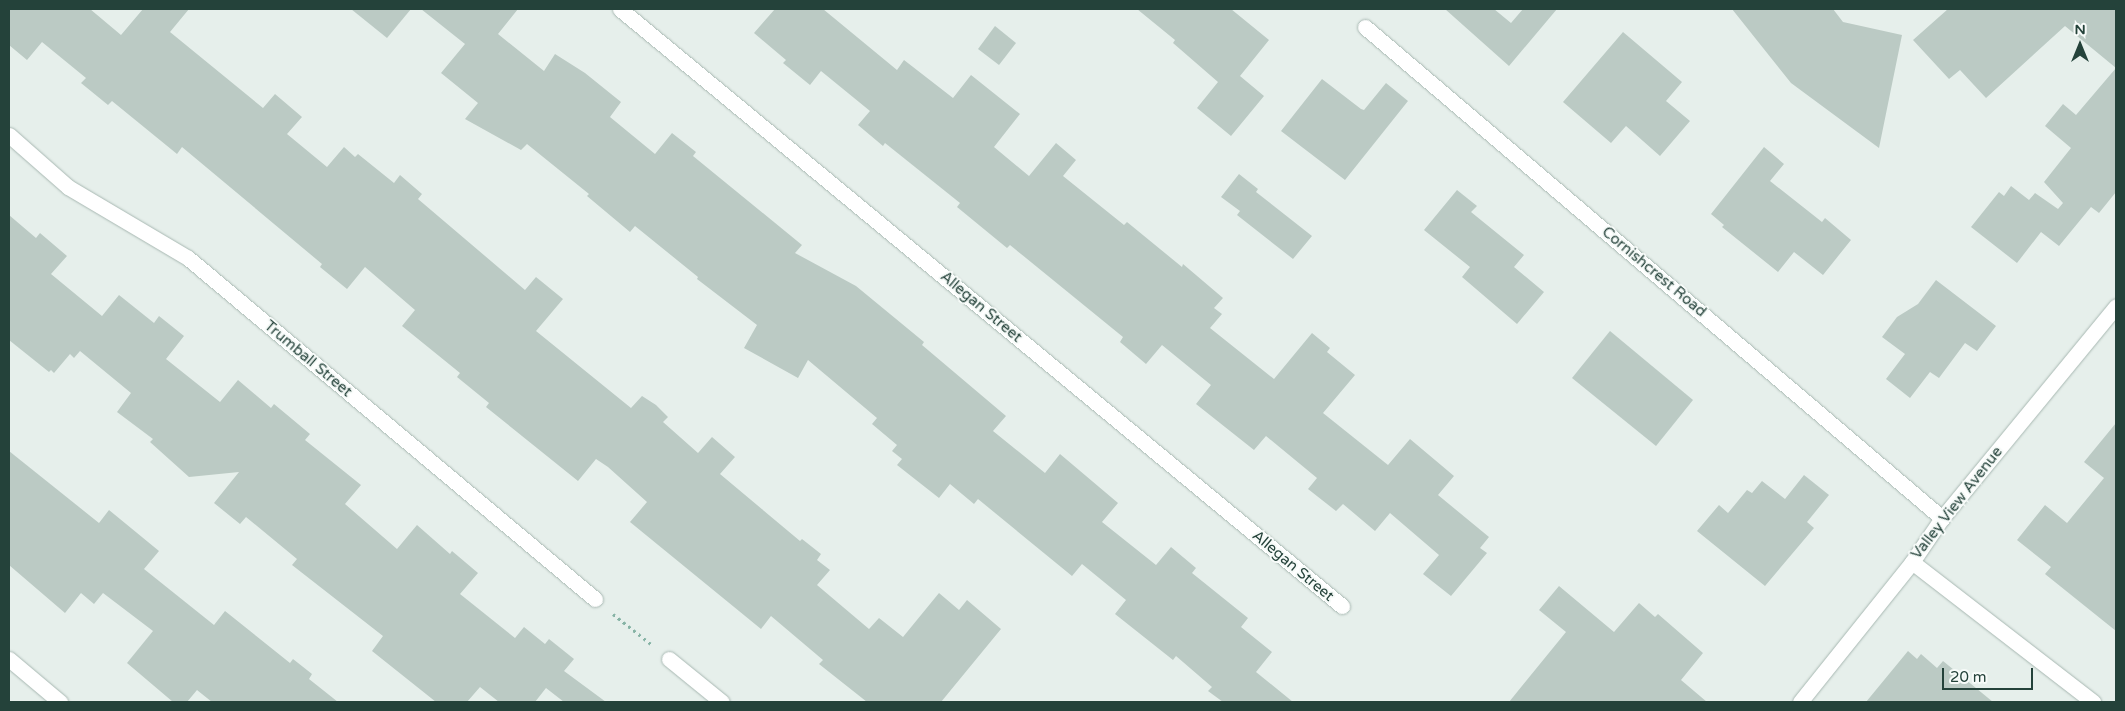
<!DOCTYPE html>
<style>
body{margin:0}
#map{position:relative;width:2125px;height:711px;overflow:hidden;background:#e6efeb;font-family:"Varela Round",sans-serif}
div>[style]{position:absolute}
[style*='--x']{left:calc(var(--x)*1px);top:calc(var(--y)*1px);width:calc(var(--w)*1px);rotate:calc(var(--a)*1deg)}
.building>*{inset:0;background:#bbcac4}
.path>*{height:3px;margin-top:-1.5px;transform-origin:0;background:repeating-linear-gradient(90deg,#86b3a5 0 2.5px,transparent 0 6.5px)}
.roads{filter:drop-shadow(0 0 1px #a8b8b2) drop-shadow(0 0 1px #a8b8b2)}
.street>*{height:15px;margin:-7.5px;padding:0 7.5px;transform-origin:7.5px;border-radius:7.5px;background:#fff}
.secondary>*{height:15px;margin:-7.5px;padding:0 7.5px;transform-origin:7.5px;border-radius:7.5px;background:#fff}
span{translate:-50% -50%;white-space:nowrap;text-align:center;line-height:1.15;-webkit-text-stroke:4px #f7fbf9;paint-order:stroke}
.street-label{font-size:15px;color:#24423a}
.frame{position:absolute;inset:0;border:10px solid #24423a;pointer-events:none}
.north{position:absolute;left:2055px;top:20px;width:50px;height:50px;-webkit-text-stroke:4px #f7fbf9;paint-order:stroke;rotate:0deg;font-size:14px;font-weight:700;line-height:20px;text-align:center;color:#24423a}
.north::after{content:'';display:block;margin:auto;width:18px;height:22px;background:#24423a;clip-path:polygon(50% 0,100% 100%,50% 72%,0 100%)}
.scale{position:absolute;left:1942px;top:668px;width:91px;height:22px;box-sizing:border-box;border:2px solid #24423a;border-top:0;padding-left:6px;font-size:15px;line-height:18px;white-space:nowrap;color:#24423a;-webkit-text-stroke:4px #f7fbf9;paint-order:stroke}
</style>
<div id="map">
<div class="building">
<i style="clip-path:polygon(9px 9px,90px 9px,121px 35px,143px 9px,189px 9px,170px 32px,263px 108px,275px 94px,302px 117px,287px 134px,327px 167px,344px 147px,355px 157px,358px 154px,394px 183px,400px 175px,422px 194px,418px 199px,525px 290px,536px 277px,563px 299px,536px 331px,631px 408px,642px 396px,656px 405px,668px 417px,663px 422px,698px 453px,712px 437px,735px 457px,720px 474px,800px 541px,802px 539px,821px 554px,817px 560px,830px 570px,817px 585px,869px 629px,879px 618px,903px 637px,939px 593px,959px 610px,967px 600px,1001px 629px,941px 702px,867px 702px,819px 664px,823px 660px,771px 616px,761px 629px,630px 522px,647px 502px,608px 467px,596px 459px,578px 481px,486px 407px,489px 403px,457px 377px,460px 373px,402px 326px,415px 310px,365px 267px,347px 289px,320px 267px,322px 264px,182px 147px,177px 154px,112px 101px,108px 105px,81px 83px,86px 78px,42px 42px,27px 60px,9px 45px)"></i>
<i style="clip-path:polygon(351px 9px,411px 9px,387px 38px)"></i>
<i style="clip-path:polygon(421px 9px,518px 9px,498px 34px,544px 71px,555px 54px,585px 73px,621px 102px,610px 117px,655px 154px,672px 133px,696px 152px,693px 156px,802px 245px,795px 253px,856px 286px,924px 342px,922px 345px,1006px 416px,993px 431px,1045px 473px,1060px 454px,1118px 503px,1102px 522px,1156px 565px,1171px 547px,1196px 568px,1192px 573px,1248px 618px,1241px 627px,1272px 652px,1256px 672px,1293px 702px,1223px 702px,1208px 691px,1212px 687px,1176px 656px,1173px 660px,1115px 614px,1126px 600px,1082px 564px,1072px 576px,978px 499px,974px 504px,950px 484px,939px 498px,897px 465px,902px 459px,892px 451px,897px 445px,872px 424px,877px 418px,808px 360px,798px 378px,744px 348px,757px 325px,697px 279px,698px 277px,635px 226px,630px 232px,587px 196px,589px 194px,527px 144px,521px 150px,465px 119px,478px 103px,441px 73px,465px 44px)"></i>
<i style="clip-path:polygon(775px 9px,823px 9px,897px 70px,904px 60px,953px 98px,971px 75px,1020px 114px,994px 147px,1029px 176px,1056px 143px,1076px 160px,1063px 176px,1124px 225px,1127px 222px,1182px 267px,1183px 264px,1223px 298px,1214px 308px,1222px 314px,1210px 328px,1274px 379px,1312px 333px,1330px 348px,1327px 352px,1355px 375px,1323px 413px,1388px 465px,1410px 439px,1454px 476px,1438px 495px,1489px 537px,1480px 548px,1487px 553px,1451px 596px,1423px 574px,1439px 555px,1390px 513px,1375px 531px,1343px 504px,1336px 511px,1308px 489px,1317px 478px,1266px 436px,1254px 450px,1196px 404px,1211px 385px,1162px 345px,1146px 364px,1120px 342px,1123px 337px,1010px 245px,1007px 248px,957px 207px,960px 203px,885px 143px,883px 146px,858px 125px,870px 111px,821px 71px,810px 85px,783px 63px,786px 60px,754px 33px)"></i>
<i style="clip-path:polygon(1137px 9px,1231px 9px,1269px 40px,1240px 76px,1264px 96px,1231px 136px,1197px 108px,1218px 82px,1173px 43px,1175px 40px)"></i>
<i style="clip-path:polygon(1445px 9px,1494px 9px,1511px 23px,1523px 9px,1557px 9px,1509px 66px)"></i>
<i style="clip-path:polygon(1732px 9px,1833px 9px,1843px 22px,1902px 35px,1879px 148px,1791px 83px)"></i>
<i style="clip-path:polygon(1948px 9px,2116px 9px,2116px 192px,2099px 213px,2091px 207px,2059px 246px,2041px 232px,2017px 263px,1971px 227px,1999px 192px,2004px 196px,2011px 186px,2029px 200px,2035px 193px,2058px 209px,2063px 203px,2044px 182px,2071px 148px,2045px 126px,2063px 104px,2076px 115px,2116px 68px,2065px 26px,1986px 98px,1960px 70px,1949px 79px,1913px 40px)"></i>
<i style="clip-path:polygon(995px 26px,1016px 43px,999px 65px,978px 49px)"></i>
<i style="clip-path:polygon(1623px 32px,1682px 82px,1666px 101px,1690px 121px,1660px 156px,1626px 126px,1611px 143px,1563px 102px)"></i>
<i style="clip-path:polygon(1322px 79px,1361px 109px,1364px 110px,1386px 83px,1408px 101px,1345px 180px,1281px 131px)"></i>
<i style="clip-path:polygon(1764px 147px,1784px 164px,1770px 181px,1822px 222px,1825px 218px,1851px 240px,1823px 275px,1794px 252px,1778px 272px,1722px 227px,1724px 225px,1711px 214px)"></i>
<i style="clip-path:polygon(1239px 174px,1258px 189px,1256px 192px,1312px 236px,1293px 259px,1237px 215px,1240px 211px,1221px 197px)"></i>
<i style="clip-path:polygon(1457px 190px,1477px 206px,1471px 212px,1524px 255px,1514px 267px,1544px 292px,1517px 324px,1462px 277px,1470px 267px,1424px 230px)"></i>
<i style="clip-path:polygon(9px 215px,36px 238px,40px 233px,67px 256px,51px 274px,102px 316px,119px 295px,154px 323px,159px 316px,184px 336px,166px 359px,220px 402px,238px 380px,271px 408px,274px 404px,310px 434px,305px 440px,361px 485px,345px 504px,397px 549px,417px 525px,450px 554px,452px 551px,478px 573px,460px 594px,515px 638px,524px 627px,545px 644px,549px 639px,574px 659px,564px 671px,606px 702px,564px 702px,546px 688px,535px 702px,499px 702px,480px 687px,467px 702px,436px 702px,372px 651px,383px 636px,292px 565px,297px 559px,246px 517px,240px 524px,214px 503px,239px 472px,189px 477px,150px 442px,153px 439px,117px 412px,131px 393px,80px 351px,74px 358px,70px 354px,54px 373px,51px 370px,49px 372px,9px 340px)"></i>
<i style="clip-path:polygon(1936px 280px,1996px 326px,1977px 351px,1965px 343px,1939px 378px,1930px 372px,1910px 398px,1886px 379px,1905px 354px,1882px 337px,1897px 317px,1918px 304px)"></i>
<i style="clip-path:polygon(1610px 331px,1693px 400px,1656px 446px,1572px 378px)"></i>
<i style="clip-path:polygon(2116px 423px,2116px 631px,2045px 574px,2051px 567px,2017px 540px,2045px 505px,2067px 523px,2104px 478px,2084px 462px)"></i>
<i style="clip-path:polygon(9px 451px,99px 523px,109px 510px,159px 551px,144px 569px,214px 625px,225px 611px,290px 663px,293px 659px,312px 674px,309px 679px,338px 702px,212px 702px,197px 690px,187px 702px,173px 702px,127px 663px,153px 631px,103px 593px,94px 604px,81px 593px,65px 613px,9px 565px)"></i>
<i style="clip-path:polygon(1804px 475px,1829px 495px,1807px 522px,1814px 528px,1765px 586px,1697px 531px,1719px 505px,1728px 513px,1747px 490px,1752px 493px,1762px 481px,1785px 499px)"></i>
<i style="clip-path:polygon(1559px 586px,1614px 632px,1639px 603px,1655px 617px,1658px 614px,1703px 653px,1681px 680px,1707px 702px,1509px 702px,1566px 632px,1539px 610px)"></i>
<i style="clip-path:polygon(1908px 651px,1917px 659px,1921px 654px,1937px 668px,1943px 661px,1993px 702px,1866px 702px)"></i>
</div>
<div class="path">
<i style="--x:613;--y:614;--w:48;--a:38.3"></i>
</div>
<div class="roads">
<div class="street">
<i style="--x:620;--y:9;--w:937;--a:39.59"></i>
<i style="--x:1365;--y:27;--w:758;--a:40.4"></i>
<i style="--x:9;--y:135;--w:79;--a:41.4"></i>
<i style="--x:68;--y:187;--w:139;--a:30.6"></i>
<i style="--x:188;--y:258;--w:531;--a:39.96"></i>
<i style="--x:1912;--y:562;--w:229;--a:37.7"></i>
<i style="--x:9;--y:659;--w:67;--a:40.1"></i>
<i style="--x:669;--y:659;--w:68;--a:39.1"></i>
</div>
<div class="secondary">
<i style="--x:1800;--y:702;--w:179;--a:-51.3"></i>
<i style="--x:1912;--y:562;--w:53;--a:-55.7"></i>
<i style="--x:1942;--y:518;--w:274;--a:-50.6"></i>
</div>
</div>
<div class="street-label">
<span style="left:1654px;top:272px;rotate:40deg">Cornishcrest Road</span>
<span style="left:981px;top:307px;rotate:40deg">Allegan Street</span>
<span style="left:308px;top:359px;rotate:40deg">Trumball Street</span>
<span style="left:1957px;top:503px;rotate:-52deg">Valley View Avenue</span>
<span style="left:1293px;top:566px;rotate:40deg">Allegan Street</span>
</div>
<div class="frame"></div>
<div class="north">N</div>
<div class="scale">20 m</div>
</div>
